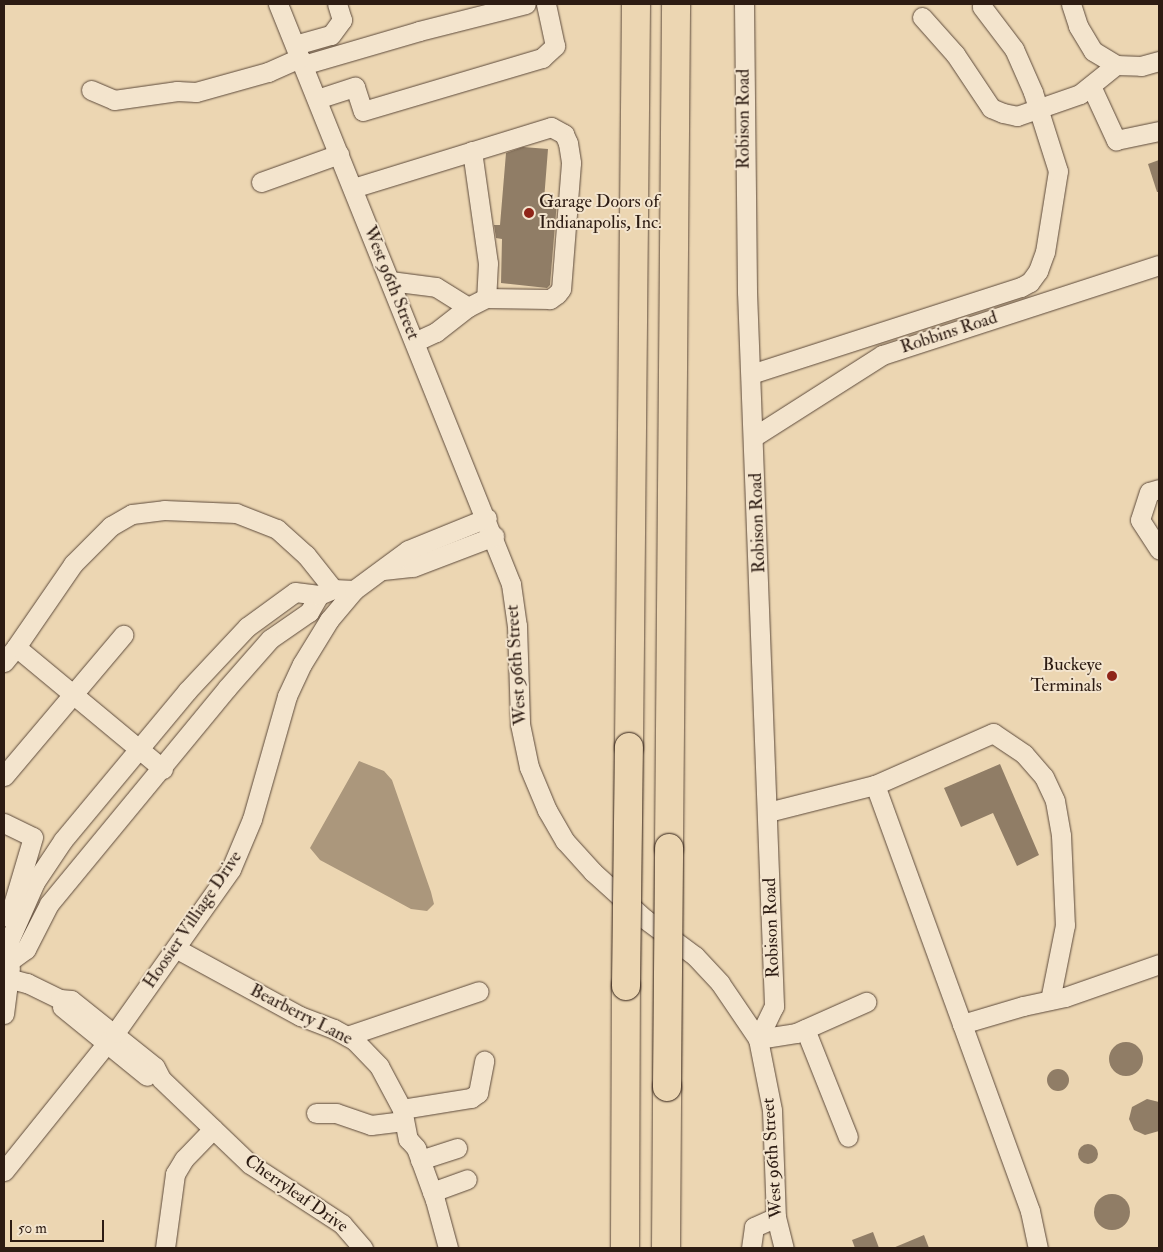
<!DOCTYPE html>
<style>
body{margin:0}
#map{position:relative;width:1163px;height:1252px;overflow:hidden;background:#ecd6b2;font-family:"IM FELL Double Pica",serif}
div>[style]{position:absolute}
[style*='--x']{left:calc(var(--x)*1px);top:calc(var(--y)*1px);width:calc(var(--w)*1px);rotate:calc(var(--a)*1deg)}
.water>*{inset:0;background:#ab977c}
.building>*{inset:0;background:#907d66}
.round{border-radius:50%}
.roads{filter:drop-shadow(0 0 1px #5d4a3b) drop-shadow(0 0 1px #5d4a3b)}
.minor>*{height:19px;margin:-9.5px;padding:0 9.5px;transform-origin:9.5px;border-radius:9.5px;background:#f3e4cd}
.highway>*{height:28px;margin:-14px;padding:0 14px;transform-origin:14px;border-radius:14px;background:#ecd6b2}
.bridges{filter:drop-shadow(0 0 1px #2d1c13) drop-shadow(0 0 1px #2d1c13)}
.highway-bridge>*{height:28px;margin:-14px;padding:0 14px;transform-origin:14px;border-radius:14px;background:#ecd6b2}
.dots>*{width:14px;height:14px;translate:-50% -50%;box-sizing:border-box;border:2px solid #f3e4cd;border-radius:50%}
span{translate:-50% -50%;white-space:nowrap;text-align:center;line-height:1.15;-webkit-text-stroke:4px #f3e4cd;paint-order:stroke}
.street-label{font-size:18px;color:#2d1c13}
.poi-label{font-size:18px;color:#2d1c13}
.left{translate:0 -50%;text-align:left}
.right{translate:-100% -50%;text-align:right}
.frame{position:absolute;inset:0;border:5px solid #2d1c13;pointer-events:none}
.scale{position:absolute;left:10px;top:1220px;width:94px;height:22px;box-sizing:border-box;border:2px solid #2d1c13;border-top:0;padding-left:6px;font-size:15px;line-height:18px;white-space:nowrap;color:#2d1c13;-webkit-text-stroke:4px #f3e4cd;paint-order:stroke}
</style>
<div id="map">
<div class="water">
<i style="clip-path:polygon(359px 761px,384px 771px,392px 780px,431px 892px,434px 904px,427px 911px,411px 909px,389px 897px,320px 860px,310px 848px)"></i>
</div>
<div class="building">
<i style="clip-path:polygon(523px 147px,548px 149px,544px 200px,557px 201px,550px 285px,547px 288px,501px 283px,502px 239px,496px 238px,494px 225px,500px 225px,506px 153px)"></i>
<i style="clip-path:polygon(1159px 160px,1159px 192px,1157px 192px,1148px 164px)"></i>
<i style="clip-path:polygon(1000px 764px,1039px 855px,1017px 866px,993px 813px,961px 827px,944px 788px)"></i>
<i class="round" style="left:1109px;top:1042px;width:34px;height:34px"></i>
<i class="round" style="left:1047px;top:1069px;width:22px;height:22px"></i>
<i style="clip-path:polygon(1147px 1099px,1159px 1102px,1159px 1131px,1145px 1135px,1134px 1130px,1129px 1119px,1132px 1107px)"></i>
<i class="round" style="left:1078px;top:1144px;width:20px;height:20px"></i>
<i class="round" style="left:1094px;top:1194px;width:36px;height:36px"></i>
<i style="clip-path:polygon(873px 1232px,879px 1248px,855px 1248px,852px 1240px)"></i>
<i style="clip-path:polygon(924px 1235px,929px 1248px,893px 1248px)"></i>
</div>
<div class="roads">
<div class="minor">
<i style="--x:278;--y:4;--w:625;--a:68.11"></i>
<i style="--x:511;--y:584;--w:42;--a:81.9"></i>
<i style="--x:517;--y:626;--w:98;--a:88.2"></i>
<i style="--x:520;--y:724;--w:44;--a:78.2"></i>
<i style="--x:529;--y:767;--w:47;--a:67.3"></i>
<i style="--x:547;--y:810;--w:36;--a:60"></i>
<i style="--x:565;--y:841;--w:42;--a:47.9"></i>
<i style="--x:593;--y:872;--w:70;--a:42.1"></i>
<i style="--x:645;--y:919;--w:62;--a:36.5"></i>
<i style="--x:695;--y:956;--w:37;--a:47"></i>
<i style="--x:720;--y:983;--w:68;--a:55.8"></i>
<i style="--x:758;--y:1039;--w:72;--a:78.8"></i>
<i style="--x:772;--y:1110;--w:107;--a:87.9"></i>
<i style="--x:776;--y:1217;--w:32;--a:76"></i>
<i style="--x:744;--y:4;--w:288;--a:89.4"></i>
<i style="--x:747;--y:292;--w:715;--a:87.83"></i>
<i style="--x:774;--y:1006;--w:37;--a:116"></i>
<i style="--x:1071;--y:4;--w:23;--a:72"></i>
<i style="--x:1078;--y:26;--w:29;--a:59"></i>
<i style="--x:1093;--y:51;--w:27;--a:31"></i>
<i style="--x:1116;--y:65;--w:25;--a:2"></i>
<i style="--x:1141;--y:66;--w:19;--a:-16"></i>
<i style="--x:922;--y:17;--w:50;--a:48.3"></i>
<i style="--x:955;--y:54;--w:65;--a:56.3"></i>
<i style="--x:991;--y:108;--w:13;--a:23"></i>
<i style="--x:1003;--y:113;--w:14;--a:12"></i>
<i style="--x:1017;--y:116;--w:67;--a:-19.2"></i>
<i style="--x:1080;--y:94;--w:46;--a:-38.9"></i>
<i style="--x:295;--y:45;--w:37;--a:-16"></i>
<i style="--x:331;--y:35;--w:19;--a:-54"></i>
<i style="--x:342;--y:20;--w:17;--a:-107"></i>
<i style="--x:303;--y:65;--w:121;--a:-16.3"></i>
<i style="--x:419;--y:31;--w:110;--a:-14.2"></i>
<i style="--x:1091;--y:86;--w:60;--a:65.2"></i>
<i style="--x:1116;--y:140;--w:44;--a:-11.8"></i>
<i style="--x:91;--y:90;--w:25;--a:23"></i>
<i style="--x:114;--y:100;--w:64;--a:-8.1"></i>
<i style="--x:177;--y:91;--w:19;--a:3"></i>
<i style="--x:196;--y:92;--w:75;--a:-15.5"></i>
<i style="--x:268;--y:72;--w:35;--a:-24"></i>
<i style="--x:317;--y:99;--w:40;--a:-18"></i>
<i style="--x:355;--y:87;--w:25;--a:72"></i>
<i style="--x:363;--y:111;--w:187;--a:-16.5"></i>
<i style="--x:542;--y:58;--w:18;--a:-43"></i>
<i style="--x:555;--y:46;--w:43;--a:-102.1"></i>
<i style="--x:472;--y:151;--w:113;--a:81.9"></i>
<i style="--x:488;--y:263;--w:35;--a:93"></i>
<i style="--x:261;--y:182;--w:83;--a:-19.7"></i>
<i style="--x:353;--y:188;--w:207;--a:-17.1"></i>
<i style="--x:551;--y:127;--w:15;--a:28"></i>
<i style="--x:564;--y:134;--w:10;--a:66"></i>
<i style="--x:568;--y:143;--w:20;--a:81"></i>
<i style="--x:571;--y:163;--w:126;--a:94.5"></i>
<i style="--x:561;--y:289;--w:6;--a:129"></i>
<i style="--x:557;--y:294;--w:9;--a:144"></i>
<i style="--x:550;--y:299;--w:64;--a:-179.1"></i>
<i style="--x:486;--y:298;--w:20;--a:153"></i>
<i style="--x:468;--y:307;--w:41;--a:142"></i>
<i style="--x:436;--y:332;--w:23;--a:155"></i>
<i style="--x:390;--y:281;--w:46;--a:7.4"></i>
<i style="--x:436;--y:287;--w:38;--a:32"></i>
<i style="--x:751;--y:374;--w:284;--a:-17.9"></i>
<i style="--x:1021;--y:287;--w:10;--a:-29"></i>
<i style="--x:1030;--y:282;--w:14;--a:-54"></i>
<i style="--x:1038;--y:271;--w:20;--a:-70"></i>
<i style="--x:1045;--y:252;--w:82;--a:-80.9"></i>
<i style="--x:1058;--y:171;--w:83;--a:-107.6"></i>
<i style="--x:1033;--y:92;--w:47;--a:-113.8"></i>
<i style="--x:1014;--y:49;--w:53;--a:-127.3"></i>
<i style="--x:755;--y:436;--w:151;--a:-32.5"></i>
<i style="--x:882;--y:355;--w:291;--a:-18"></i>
<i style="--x:1159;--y:489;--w:10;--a:163"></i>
<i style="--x:1149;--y:492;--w:29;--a:108"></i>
<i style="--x:1140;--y:520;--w:35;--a:57"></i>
<i style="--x:383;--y:570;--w:30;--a:-6"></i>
<i style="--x:413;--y:567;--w:87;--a:-20.9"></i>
<i style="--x:319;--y:595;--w:20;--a:120"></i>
<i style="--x:309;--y:612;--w:47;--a:145.3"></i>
<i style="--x:270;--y:639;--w:65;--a:131.3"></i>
<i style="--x:227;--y:688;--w:280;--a:129.5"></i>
<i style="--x:49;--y:904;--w:51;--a:117.1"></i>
<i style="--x:26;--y:949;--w:17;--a:144"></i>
<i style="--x:12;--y:959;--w:18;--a:-99"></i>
<i style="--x:9;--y:941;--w:64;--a:-66.2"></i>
<i style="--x:35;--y:882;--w:50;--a:-56.3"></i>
<i style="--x:63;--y:840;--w:194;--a:-50.2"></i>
<i style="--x:187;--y:691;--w:88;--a:-46.8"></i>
<i style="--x:247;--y:627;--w:59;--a:-36.1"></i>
<i style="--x:295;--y:592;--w:24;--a:7"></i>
<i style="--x:319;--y:595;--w:15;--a:-23"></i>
<i style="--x:333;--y:589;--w:21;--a:3"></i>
<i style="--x:4;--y:662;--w:19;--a:-51"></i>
<i style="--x:163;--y:769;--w:191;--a:-140.3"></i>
<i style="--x:16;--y:647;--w:101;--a:-55.5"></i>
<i style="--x:73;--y:564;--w:54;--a:-45"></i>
<i style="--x:111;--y:526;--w:24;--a:-30"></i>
<i style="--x:132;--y:514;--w:32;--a:-7"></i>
<i style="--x:164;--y:510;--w:72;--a:2.4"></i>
<i style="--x:236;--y:513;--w:44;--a:21.3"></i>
<i style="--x:277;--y:529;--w:39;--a:42"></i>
<i style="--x:306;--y:555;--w:43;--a:51.5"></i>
<i style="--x:4;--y:776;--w:185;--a:-49.8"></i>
<i style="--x:875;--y:785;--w:129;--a:-23.8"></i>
<i style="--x:993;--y:733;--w:37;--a:34"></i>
<i style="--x:1024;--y:754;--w:30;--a:49"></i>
<i style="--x:1044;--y:777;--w:26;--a:65"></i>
<i style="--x:1055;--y:801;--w:35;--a:80"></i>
<i style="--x:1061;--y:835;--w:90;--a:87.5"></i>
<i style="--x:1065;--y:925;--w:76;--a:101.3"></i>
<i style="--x:768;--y:812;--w:110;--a:-14.2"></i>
<i style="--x:875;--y:785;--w:254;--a:70"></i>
<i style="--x:962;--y:1024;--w:64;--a:-16.4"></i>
<i style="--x:1023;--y:1006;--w:43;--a:-12.1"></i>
<i style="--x:1065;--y:997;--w:100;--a:-19.3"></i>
<i style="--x:4;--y:823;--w:32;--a:26"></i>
<i style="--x:33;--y:837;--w:84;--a:106.5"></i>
<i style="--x:177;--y:949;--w:140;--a:28.6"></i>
<i style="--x:300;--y:1016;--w:36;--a:21"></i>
<i style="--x:334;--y:1029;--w:23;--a:29"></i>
<i style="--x:354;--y:1040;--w:36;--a:46"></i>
<i style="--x:379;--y:1066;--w:49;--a:61.9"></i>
<i style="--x:402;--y:1109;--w:31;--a:79"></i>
<i style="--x:408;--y:1139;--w:12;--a:48"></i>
<i style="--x:416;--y:1148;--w:55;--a:69.9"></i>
<i style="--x:435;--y:1200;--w:50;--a:74.8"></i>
<i style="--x:4;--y:977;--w:24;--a:15"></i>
<i style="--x:27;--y:983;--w:37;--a:26"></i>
<i style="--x:60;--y:999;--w:11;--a:5"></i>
<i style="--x:71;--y:1000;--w:107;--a:38.6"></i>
<i style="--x:155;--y:1067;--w:13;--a:63"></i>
<i style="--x:161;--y:1079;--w:123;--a:43.7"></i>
<i style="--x:250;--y:1164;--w:110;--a:33.1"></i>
<i style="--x:342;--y:1224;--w:32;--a:49"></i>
<i style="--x:62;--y:1007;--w:109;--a:39.1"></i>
<i style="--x:4;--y:1014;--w:47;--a:-82.7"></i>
<i style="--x:962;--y:1024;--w:199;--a:70"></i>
<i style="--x:1030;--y:1211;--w:38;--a:78"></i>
<i style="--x:805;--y:1029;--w:116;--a:68.3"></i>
<i style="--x:347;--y:1036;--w:139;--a:-18.8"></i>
<i style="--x:758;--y:1039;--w:38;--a:-9"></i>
<i style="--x:796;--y:1033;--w:77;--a:-23.9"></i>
<i style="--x:402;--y:1109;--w:70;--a:-9.1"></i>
<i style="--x:471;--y:1098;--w:9;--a:-36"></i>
<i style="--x:478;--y:1093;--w:33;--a:-79"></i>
<i style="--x:316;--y:1113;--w:20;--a:0"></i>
<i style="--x:336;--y:1113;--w:37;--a:19"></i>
<i style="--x:371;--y:1125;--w:33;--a:-7"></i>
<i style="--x:420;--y:1160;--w:39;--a:-18"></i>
<i style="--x:4;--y:1171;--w:177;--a:-51.2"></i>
<i style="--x:115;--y:1033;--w:201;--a:-54.7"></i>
<i style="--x:231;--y:869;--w:54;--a:-67.2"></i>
<i style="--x:252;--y:819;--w:128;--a:-74.1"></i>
<i style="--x:287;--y:696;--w:35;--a:-65"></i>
<i style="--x:302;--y:664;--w:52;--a:-58.5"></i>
<i style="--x:329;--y:620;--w:39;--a:-50"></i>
<i style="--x:354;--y:590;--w:67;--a:-36.5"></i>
<i style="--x:408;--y:550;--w:85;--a:-22.1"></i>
<i style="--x:432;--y:1192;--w:37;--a:-20"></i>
<i style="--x:165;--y:1248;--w:75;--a:-82.3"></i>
<i style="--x:175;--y:1174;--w:17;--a:-59"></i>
<i style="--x:184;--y:1159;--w:42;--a:-46"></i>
<i style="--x:751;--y:1248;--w:21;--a:-82"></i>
<i style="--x:754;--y:1227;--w:24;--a:-24"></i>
</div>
<div class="highway">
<i style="--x:629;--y:747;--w:743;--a:-89.46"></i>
<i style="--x:669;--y:848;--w:844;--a:-89.52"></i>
<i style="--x:625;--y:1248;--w:262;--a:-89.8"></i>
<i style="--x:666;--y:1248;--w:161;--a:-89.6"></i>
</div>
</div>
<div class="bridges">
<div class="highway-bridge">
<i style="--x:626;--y:986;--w:239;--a:-89.3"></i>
<i style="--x:667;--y:1087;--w:239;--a:-89.5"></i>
</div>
</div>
<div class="dots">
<i style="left:529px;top:213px;background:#8f2418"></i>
<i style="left:1112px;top:676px;background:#8f2418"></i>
</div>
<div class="street-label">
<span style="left:744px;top:119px;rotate:-90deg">Robison Road</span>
<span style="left:391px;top:283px;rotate:68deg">West 96th Street</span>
<span style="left:949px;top:333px;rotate:-18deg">Robbins Road</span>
<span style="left:758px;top:523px;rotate:-92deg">Robison Road</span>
<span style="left:517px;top:665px;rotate:-94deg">West 96th Street</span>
<span style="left:193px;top:920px;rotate:-56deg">Hoosier Villiage Drive</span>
<span style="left:772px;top:928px;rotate:-92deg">Robison Road</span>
<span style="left:301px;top:1015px;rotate:27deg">Bearberry Lane</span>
<span style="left:773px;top:1158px;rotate:-94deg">West 96th Street</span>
<span style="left:296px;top:1194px;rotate:35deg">Cherryleaf Drive</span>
</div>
<div class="poi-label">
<span class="left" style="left:539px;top:213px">Garage Doors of<br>Indianapolis, Inc.</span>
<span class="right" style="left:1102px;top:676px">Buckeye<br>Terminals</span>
</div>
<div class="frame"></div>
<div class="scale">50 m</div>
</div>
